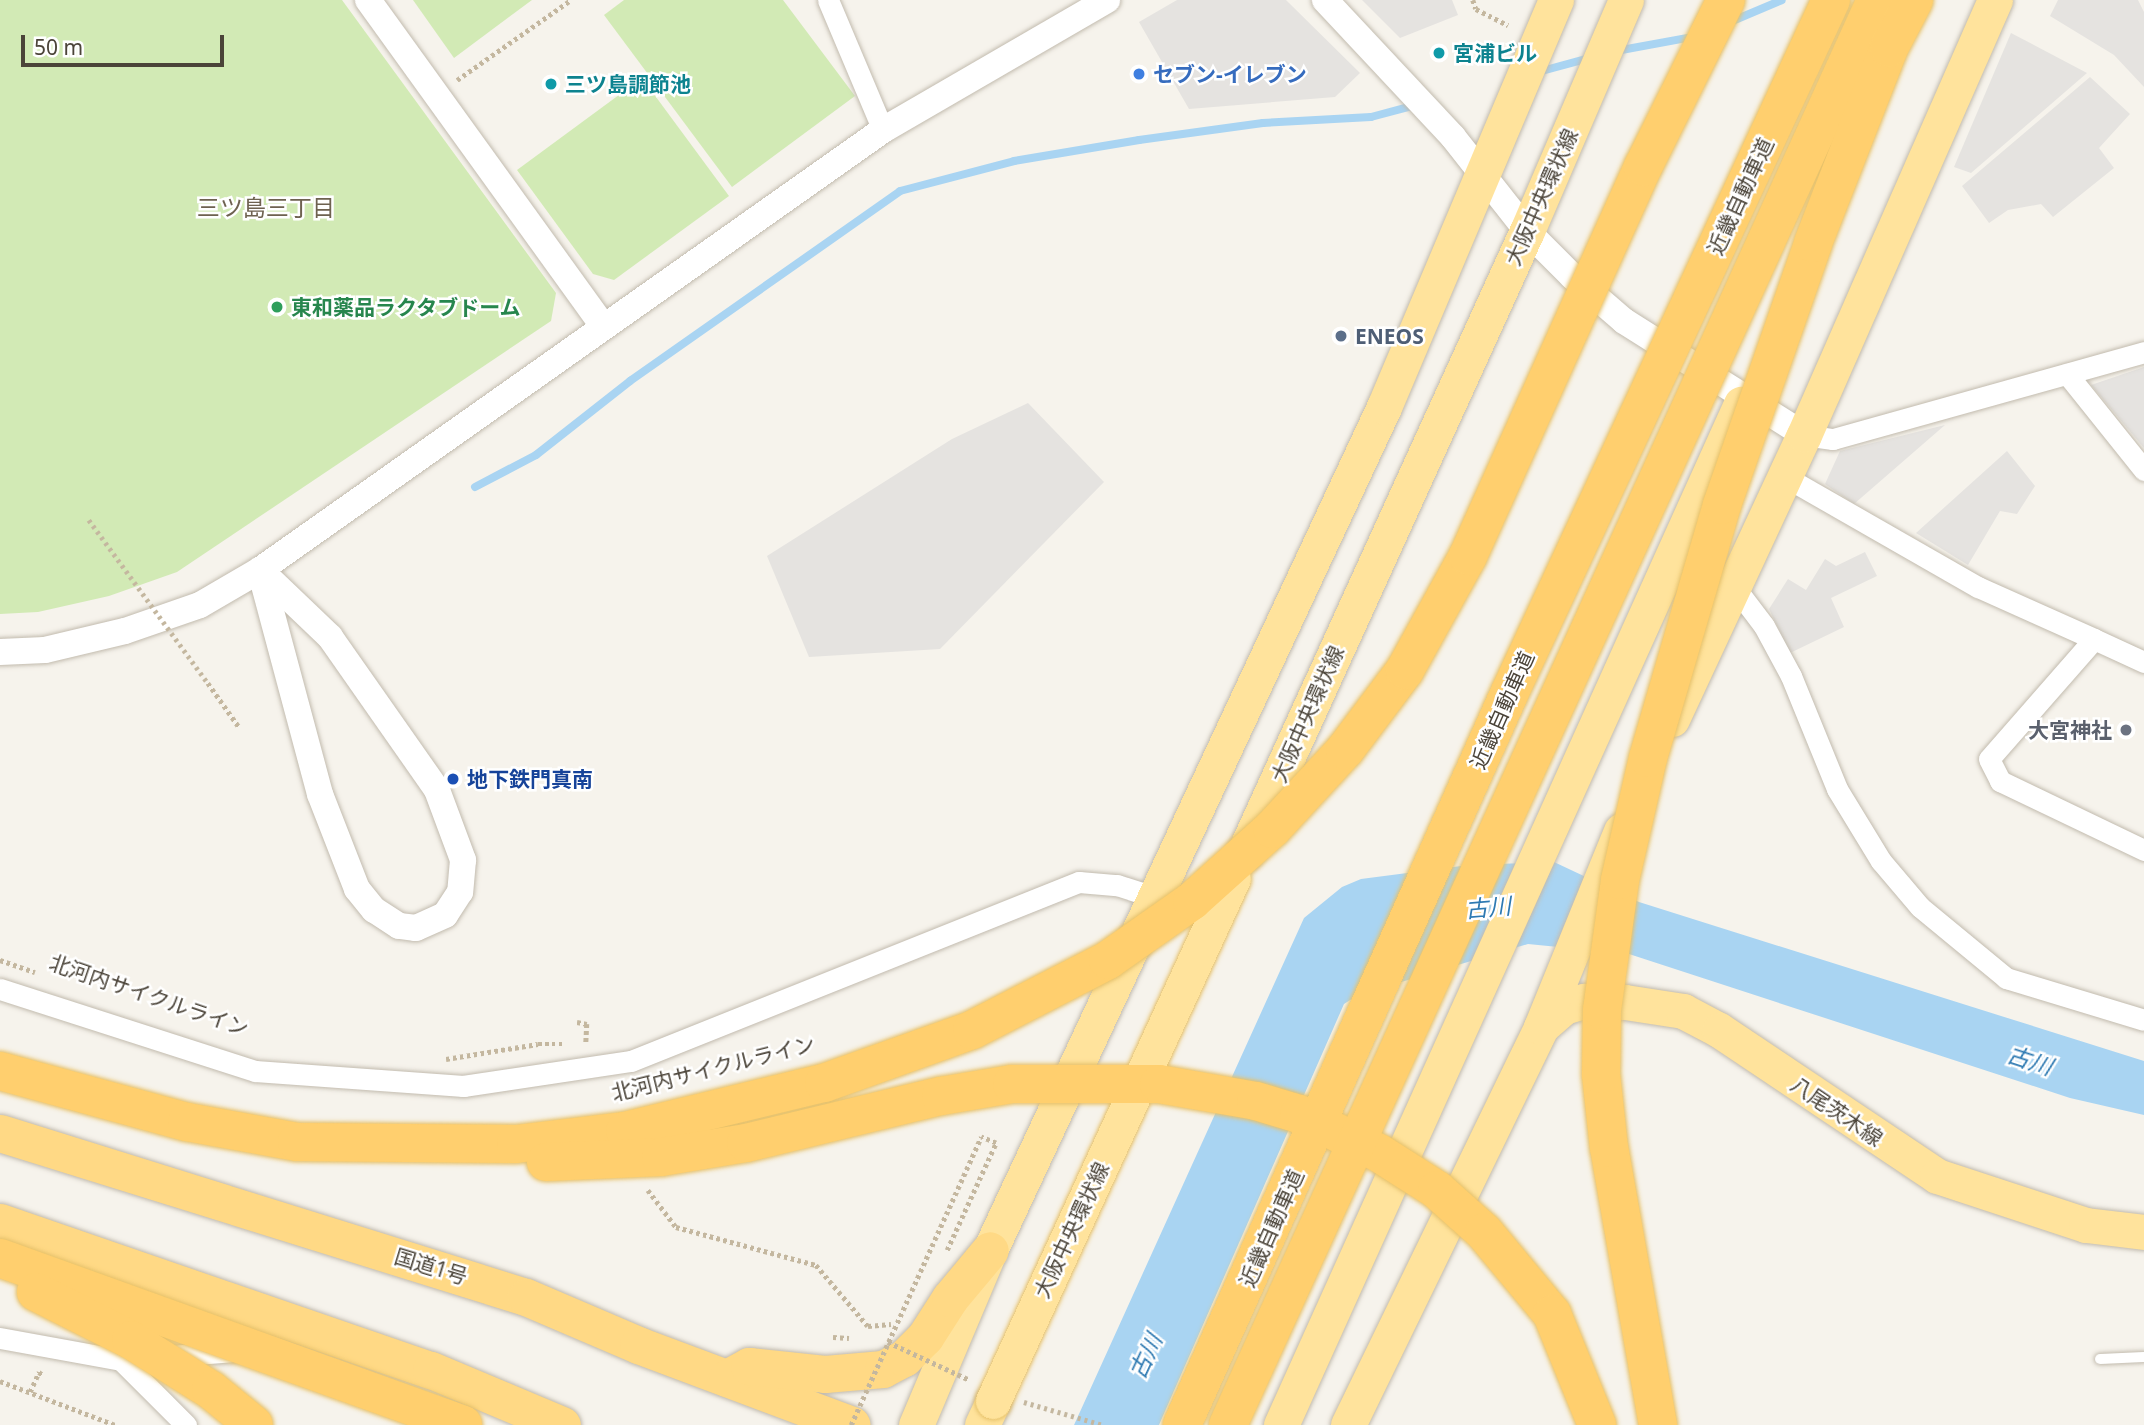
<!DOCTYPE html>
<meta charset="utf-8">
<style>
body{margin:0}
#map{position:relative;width:2144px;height:1425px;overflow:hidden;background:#f6f3ec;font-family:"Noto Sans","Noto Sans JP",sans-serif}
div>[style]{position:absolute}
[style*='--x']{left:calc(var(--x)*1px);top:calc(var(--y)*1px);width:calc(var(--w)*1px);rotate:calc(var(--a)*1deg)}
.green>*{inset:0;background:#d2eab5}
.parking>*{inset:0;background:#e5e3e0}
.water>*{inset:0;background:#a9d4f2}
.stream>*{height:8px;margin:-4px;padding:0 4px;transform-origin:4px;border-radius:4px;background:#a9d4f2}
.path>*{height:4.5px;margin-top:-2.25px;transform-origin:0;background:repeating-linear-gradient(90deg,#c4b79f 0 3.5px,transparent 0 7px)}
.roads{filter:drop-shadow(0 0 2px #c2bbae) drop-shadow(0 0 2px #c2bbae)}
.service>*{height:10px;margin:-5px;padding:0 5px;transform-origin:5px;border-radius:5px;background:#fff}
.minor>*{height:21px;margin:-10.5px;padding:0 10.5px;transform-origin:10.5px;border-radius:10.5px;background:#fff}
.tertiary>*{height:26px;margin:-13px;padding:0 13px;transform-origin:13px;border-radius:13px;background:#fff}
.primary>*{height:35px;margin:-17.5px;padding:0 17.5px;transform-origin:17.5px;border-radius:17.5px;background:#ffe39c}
.trunk>*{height:37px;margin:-18.5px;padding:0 18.5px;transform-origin:18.5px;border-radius:18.5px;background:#ffd985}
.path-bridge>*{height:4.5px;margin-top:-2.25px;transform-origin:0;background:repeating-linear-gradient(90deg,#c4b79f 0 3.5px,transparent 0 7px)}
.bridges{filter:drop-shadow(0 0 2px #e6c16a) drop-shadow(0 0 2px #e6c16a)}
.primary-bridge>*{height:35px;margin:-17.5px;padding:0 17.5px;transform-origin:17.5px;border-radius:17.5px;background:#ffe39c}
.motorway-bridge>*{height:38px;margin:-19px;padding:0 19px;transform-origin:19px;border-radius:19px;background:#ffcf6e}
.dots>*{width:19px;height:19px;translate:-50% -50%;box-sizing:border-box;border:4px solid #fff;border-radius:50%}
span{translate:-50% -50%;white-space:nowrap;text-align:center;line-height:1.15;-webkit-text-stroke:5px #fff;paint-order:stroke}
.culture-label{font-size:21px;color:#0d838f;font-weight:700}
.left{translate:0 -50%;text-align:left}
.shop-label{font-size:21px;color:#366cbe;font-weight:700}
.street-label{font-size:21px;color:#4b4439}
.leisure-label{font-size:21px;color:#27864d;font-weight:700}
.service-label{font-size:21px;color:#4e5e75;font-weight:700}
.worship-label{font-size:21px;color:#5b616d;font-weight:700}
.right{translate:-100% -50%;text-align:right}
.transit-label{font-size:21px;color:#164399;font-weight:700}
.neighbourhood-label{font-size:23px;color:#6e6250}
.water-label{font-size:23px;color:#2e7ab2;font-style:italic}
.scale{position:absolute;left:21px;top:35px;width:203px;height:32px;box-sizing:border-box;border:4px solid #4b4439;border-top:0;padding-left:9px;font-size:21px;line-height:24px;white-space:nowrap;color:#4b4439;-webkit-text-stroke:5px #fff;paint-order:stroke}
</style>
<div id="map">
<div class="green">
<i style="clip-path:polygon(0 0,342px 0,556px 293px,551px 321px,177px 572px,109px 596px,38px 612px,0 614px)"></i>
<i style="clip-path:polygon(413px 0,532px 0,454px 58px)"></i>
<i style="clip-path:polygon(624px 0,783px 0,855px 96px,732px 187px,604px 15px)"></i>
<i style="clip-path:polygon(642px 78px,729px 196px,614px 280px,593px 274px,517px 170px)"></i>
</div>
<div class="parking">
<i style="clip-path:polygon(1177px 0,1286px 0,1360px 73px,1335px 97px,1189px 109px,1139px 22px)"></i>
<i style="clip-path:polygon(1362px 0,1452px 0,1458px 15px,1400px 38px)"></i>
<i style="clip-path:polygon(2058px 0,2138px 0,2144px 12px,2144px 87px,2114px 55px,2050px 16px)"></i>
<i style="clip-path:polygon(2011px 33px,2087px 73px,1971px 173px,1954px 167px)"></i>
<i style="clip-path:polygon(2090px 77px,2130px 114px,2099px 148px,2114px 168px,2053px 217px,2041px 204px,2008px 210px,1989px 223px,1962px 186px)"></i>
<i style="clip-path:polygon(2144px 367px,2144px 448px,2091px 385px)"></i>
<i style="clip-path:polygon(1028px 403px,1104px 482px,940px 649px,809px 657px,767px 556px,952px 439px)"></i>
<i style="clip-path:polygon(1945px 425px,1854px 504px,1825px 484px,1840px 451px)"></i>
<i style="clip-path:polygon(2007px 451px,2035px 486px,2017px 514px,2000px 511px,1968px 565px,1916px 533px)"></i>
<i style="clip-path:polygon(1865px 552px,1877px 576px,1831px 598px,1844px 627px,1790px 653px,1769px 609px,1788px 579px,1806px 590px,1825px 559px,1836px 566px)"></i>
</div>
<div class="water">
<i style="clip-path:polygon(1554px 862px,1639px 902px,2144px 1061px,2144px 1115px,2070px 1098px,1629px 954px,1528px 944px,1358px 995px,1344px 1004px,1159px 1425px,1074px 1425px,1304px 918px,1342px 887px,1361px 879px,1469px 865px)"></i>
</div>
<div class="stream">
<i style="--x:1730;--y:22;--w:56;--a:-22.9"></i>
<i style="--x:1616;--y:51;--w:77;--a:-10.4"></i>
<i style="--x:1538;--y:72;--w:54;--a:-15.1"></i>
<i style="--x:475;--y:487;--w:69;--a:-27.7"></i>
<i style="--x:536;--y:455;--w:120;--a:-38.2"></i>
<i style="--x:630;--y:381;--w:330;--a:-35.1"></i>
<i style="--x:900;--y:191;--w:118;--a:-14.7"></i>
<i style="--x:1014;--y:161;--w:127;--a:-9.5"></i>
<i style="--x:1139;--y:140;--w:125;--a:-7.8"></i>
<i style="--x:1263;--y:123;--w:108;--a:-3.2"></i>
<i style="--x:1371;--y:117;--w:47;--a:-14.9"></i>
</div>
<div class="path">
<i style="--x:1473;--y:0;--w:9;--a:72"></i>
<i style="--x:1476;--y:9;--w:36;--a:27"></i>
<i style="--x:457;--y:80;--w:139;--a:-35.1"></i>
<i style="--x:208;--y:683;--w:54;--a:54.8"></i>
<i style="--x:0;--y:960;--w:37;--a:19"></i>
<i style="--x:577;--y:1022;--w:10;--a:11"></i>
<i style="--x:587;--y:1024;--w:20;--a:93"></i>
<i style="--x:446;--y:1059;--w:93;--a:-9.3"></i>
<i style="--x:538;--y:1044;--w:27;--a:0"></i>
<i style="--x:648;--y:1190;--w:46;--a:52.9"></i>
<i style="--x:676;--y:1227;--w:145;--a:15.2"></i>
<i style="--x:816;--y:1265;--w:80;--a:49.6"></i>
<i style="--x:868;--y:1326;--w:23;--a:-5"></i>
<i style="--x:947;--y:1250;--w:118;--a:-65.4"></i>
<i style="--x:996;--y:1143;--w:16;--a:-158"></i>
<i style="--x:833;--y:1337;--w:16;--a:4"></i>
<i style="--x:0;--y:1381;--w:123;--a:20.9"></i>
<i style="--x:30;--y:1392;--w:22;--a:-66"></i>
<i style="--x:39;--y:1372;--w:5;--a:37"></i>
</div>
<div class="roads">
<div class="service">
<i style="--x:2100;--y:1359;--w:44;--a:-2.6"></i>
</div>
<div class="minor">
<i style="--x:828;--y:0;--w:141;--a:67.1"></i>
<i style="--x:2067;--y:374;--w:123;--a:51.3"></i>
<i style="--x:1804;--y:435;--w:29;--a:8"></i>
<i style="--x:1833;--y:439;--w:323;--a:-15.6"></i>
<i style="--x:1784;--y:476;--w:224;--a:29.8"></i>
<i style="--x:1978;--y:587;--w:127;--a:24.1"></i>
<i style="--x:2094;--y:639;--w:159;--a:131.2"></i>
<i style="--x:1989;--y:759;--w:25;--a:63"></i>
<i style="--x:2000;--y:781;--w:160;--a:25.6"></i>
<i style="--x:1733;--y:585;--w:51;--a:52.9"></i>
<i style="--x:1764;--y:626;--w:57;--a:61.6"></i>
<i style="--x:1791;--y:676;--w:122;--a:67.8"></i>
<i style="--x:1837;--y:789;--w:84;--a:58.6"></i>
<i style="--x:1881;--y:861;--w:60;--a:49.7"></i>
<i style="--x:1920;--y:907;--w:112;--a:39.5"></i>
<i style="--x:2006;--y:978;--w:144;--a:16.9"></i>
<i style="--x:2094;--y:639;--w:55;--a:24.7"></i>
<i style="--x:0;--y:989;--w:268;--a:17.8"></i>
<i style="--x:255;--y:1071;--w:209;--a:4.1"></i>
<i style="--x:463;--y:1086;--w:170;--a:-8.5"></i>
<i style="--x:631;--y:1061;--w:482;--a:-21.8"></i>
<i style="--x:1079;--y:882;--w:38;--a:5"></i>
<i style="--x:1117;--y:885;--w:40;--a:18"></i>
<i style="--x:0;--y:1338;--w:123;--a:10.3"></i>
<i style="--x:121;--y:1360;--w:113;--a:-4.6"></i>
<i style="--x:121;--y:1360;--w:92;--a:45"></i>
</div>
<div class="tertiary">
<i style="--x:368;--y:0;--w:402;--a:54.2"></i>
<i style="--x:1325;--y:0;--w:187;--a:46.9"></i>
<i style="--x:1453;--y:137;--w:120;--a:51.8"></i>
<i style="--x:1527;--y:231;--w:65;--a:45"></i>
<i style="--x:1573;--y:277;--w:67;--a:40.8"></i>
<i style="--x:1624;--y:321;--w:213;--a:32.3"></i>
<i style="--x:260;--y:570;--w:97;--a:43.7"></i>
<i style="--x:330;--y:637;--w:187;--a:55"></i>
<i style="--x:437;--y:790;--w:75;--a:69.6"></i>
<i style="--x:463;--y:860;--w:32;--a:95"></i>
<i style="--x:460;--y:892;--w:27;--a:123"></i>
<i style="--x:445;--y:915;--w:32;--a:156"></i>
<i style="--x:416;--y:928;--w:17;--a:-173"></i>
<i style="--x:399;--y:926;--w:30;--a:-147"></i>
<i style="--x:374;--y:910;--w:27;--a:-129"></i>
<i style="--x:357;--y:889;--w:102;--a:-111.3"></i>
<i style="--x:320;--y:794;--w:232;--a:-105"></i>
<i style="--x:0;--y:652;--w:45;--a:-2.5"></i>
<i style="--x:45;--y:650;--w:82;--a:-13.4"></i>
<i style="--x:125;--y:631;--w:79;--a:-19.1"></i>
<i style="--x:200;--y:605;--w:69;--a:-30.3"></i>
<i style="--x:260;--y:570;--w:763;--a:-35.23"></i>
<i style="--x:883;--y:130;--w:259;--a:-30.1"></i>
</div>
<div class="primary">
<i style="--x:1672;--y:719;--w:313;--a:-65.1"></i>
<i style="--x:1804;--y:435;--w:475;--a:-66.3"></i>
<i style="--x:1244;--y:853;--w:683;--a:-65.54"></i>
<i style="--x:1527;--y:231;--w:251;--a:-66.8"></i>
<i style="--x:1541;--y:1027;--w:30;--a:-41"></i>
<i style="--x:1564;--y:1007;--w:21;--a:-17"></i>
<i style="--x:1584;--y:1001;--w:41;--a:1.4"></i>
<i style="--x:1625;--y:1002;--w:59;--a:8.8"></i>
<i style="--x:1683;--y:1011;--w:41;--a:27.8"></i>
<i style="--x:1719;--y:1030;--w:262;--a:33.8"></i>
<i style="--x:1937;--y:1176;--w:157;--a:18.2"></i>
<i style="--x:2086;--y:1225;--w:58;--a:6.9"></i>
<i style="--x:916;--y:1425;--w:190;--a:-67.1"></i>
<i style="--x:990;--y:1250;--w:931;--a:-64.95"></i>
<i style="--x:1384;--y:407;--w:442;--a:-67.1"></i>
<i style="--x:982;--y:1425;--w:26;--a:-65"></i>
<i style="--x:1281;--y:1425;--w:1120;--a:-65.75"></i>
<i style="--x:1348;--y:1425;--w:442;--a:-64.1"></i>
<i style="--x:1541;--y:1027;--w:212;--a:-67.8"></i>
</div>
<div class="trunk">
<i style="--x:0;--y:1133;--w:551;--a:17.32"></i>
<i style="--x:526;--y:1297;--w:122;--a:23.2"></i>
<i style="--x:638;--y:1345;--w:228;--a:20.5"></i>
<i style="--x:0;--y:1222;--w:456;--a:19"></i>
<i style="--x:431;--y:1370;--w:142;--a:22.8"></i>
<i style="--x:727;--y:1378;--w:25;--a:-29"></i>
<i style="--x:749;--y:1366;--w:76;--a:6"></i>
<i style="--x:825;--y:1374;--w:58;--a:-4.9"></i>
<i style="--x:883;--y:1369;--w:24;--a:-28"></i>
<i style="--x:904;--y:1358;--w:30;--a:-45"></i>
<i style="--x:925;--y:1337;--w:46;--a:-57.3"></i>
<i style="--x:950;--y:1298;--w:62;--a:-50.2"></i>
</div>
</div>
<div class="path-bridge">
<i style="--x:89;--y:520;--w:202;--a:53.9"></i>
<i style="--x:888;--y:1342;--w:90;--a:24.9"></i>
<i style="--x:1024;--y:1402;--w:82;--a:16.2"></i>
<i style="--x:851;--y:1425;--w:316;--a:-65.7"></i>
</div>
<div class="bridges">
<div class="primary-bridge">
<i style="--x:993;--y:1401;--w:575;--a:-65.35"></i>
</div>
<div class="motorway-bridge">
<i style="--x:0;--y:1071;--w:194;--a:15.3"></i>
<i style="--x:187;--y:1122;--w:112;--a:10.3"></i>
<i style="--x:297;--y:1142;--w:219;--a:0.5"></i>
<i style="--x:516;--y:1144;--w:110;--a:-6.8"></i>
<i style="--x:625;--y:1131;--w:205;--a:-13.6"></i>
<i style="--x:824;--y:1083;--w:157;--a:-19.7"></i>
<i style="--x:972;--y:1030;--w:153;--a:-27.2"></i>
<i style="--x:1108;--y:960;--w:103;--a:-35.1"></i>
<i style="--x:1192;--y:901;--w:108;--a:-42"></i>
<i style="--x:1272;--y:829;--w:108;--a:-47.3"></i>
<i style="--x:1345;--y:750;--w:100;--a:-53.1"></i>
<i style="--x:1405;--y:670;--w:130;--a:-61.1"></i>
<i style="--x:1468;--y:556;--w:427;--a:-65.8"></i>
<i style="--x:1643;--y:167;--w:186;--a:-63.6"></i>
<i style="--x:546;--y:1162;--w:115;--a:-2.5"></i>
<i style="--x:661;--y:1157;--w:86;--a:-9.4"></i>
<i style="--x:746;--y:1143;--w:201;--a:-13.6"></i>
<i style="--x:941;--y:1096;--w:72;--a:-9.6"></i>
<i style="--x:1012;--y:1084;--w:147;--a:0"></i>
<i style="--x:1159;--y:1084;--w:98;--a:9.9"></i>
<i style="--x:1256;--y:1101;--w:45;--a:16.8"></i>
<i style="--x:1299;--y:1114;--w:89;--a:26"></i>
<i style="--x:1379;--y:1153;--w:69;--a:32.5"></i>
<i style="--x:1437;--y:1190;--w:63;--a:41.8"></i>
<i style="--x:1484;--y:1232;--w:107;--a:50.3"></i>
<i style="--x:1552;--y:1314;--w:120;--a:67.9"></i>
<i style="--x:0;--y:1258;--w:492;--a:19.8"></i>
<i style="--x:36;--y:1292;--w:106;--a:26.8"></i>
<i style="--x:131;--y:1340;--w:94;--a:32"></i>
<i style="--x:211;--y:1390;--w:55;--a:39.1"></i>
<i style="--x:1182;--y:1425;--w:801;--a:-65.9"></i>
<i style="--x:1509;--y:694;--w:765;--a:-65.11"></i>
<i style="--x:1228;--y:1425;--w:1565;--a:-65.55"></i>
<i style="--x:1658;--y:1425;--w:281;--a:-100"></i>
<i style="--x:1609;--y:1148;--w:74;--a:-96.2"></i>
<i style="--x:1601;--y:1074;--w:64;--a:-89.1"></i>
<i style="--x:1602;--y:1010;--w:131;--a:-82.1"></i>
<i style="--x:1620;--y:880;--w:125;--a:-77.1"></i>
<i style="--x:1648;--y:758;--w:264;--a:-73.7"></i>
<i style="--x:1722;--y:505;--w:277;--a:-70.8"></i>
<i style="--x:1813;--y:243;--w:209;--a:-68.7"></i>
<i style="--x:1889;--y:48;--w:54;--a:-62.5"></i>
</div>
</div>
<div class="dots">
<i style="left:1439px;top:53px;background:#0f9aa8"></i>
<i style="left:1139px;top:74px;background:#3f7fe0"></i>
<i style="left:551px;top:84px;background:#0f9aa8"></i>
<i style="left:277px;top:307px;background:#2e9e5b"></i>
<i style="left:1341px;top:336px;background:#5c6f8a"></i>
<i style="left:2126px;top:730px;background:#6b7280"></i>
<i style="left:453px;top:779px;background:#1a4fb4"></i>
</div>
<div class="culture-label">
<span class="left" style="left:1453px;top:53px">宮浦ビル</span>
<span class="left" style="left:565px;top:84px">三ツ島調節池</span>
</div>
<div class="shop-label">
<span class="left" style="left:1153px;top:74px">セブン-イレブン</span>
</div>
<div class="street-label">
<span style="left:1740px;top:196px;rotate:-65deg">近畿自動車道</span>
<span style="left:1541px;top:197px;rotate:-66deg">大阪中央環状線</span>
<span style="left:1502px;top:710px;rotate:-66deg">近畿自動車道</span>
<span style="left:1307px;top:714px;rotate:-66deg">大阪中央環状線</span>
<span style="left:149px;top:995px;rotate:19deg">北河内サイクルライン</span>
<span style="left:713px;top:1068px;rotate:-14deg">北河内サイクルライン</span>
<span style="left:1837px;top:1111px;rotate:34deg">八尾茨木線</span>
<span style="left:1271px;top:1228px;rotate:-66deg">近畿自動車道</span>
<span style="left:1071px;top:1230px;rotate:-65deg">大阪中央環状線</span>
<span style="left:431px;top:1266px;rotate:17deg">国道1号</span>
</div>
<div class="leisure-label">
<span class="left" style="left:291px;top:307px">東和薬品ラクタブドーム</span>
</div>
<div class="service-label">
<span class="left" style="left:1355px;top:336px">ENEOS</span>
</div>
<div class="worship-label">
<span class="right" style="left:2112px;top:730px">大宮神社</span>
</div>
<div class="transit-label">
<span class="left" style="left:467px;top:779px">地下鉄門真南</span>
</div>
<div class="neighbourhood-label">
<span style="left:266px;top:207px">三ツ島三丁目</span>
</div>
<div class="water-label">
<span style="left:1488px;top:907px;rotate:-5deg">古川</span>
<span style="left:2030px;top:1060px;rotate:18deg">古川</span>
<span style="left:1145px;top:1356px;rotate:-65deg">古川</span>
</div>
<div class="scale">50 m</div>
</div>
